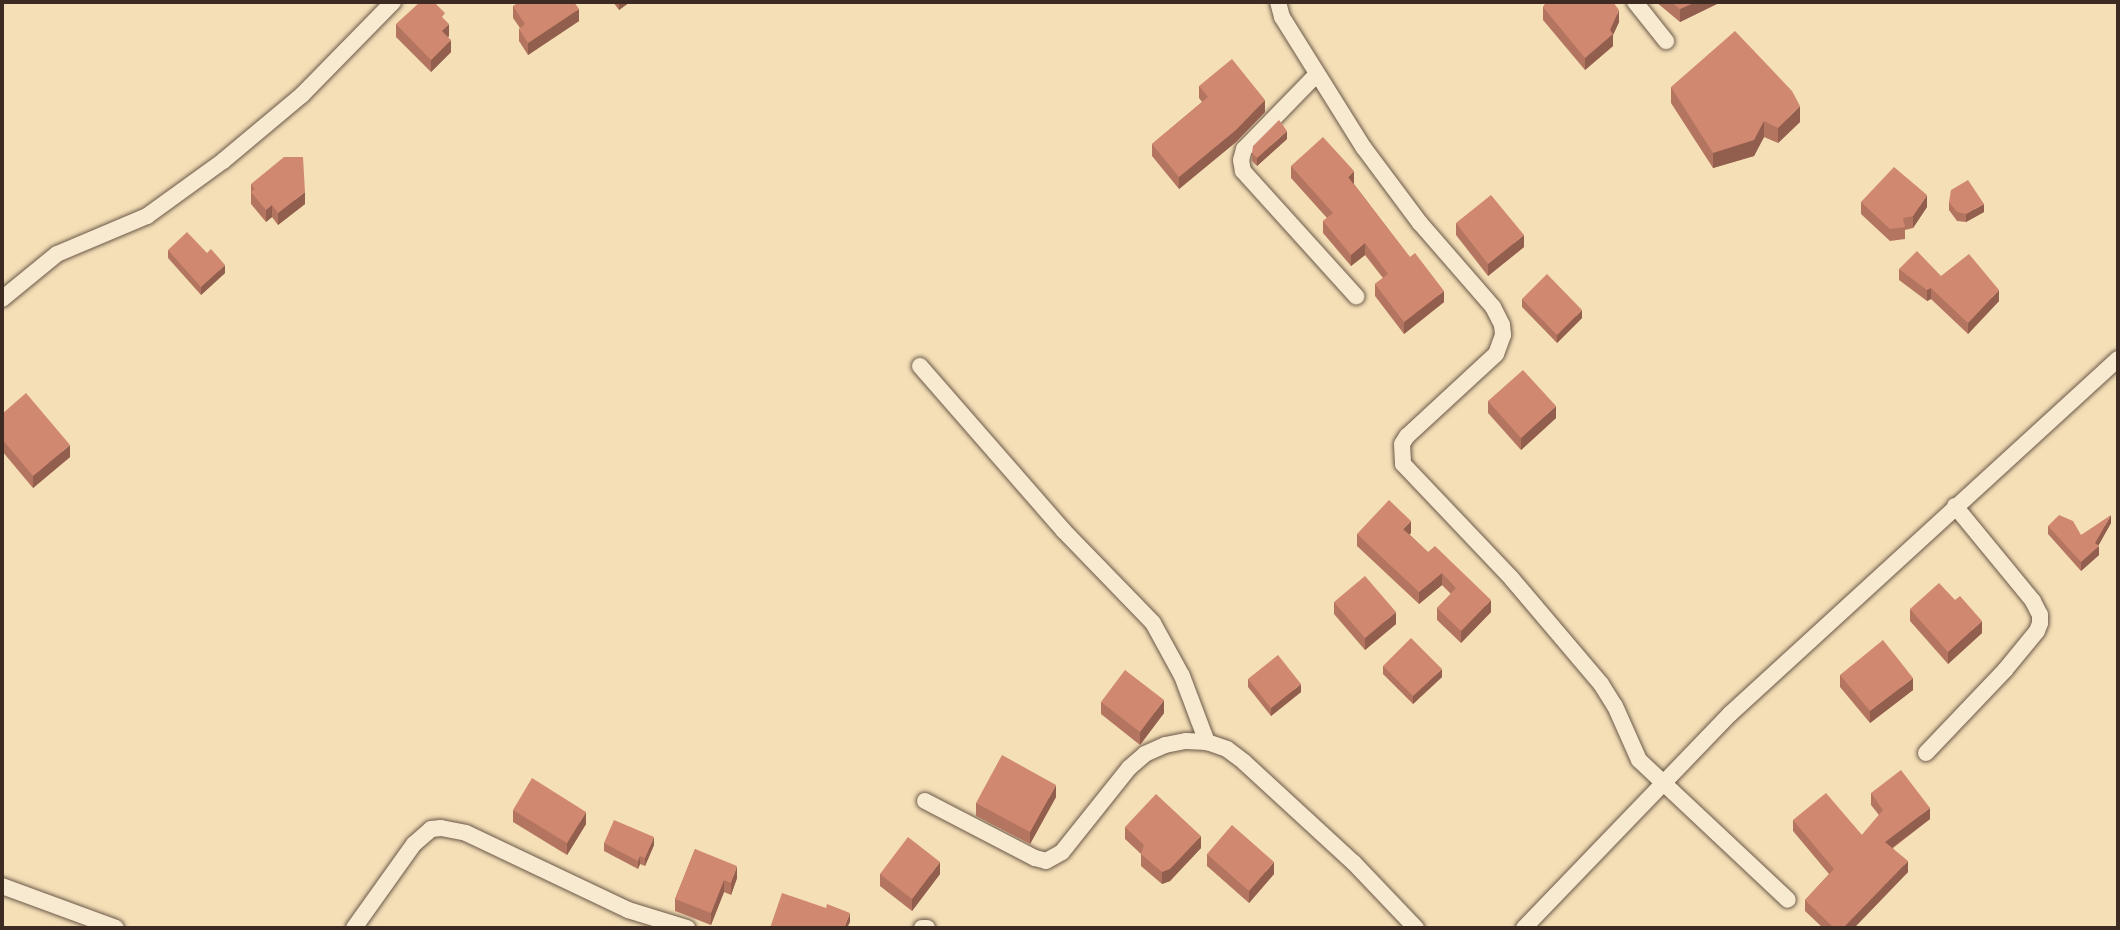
<!DOCTYPE html>
<style>
body{margin:0}
#map{position:relative;width:2120px;height:930px;overflow:hidden;background:#f4dfb7;font-family:"EB Garamond",serif}
div>[style]{position:absolute}
[style*='--x']{left:calc(var(--x)*1px);top:calc(var(--y)*1px);width:calc(var(--w)*1px);rotate:calc(var(--a)*1deg)}
.roads{filter:drop-shadow(0 0 2px #6b5848) drop-shadow(0 0 2px #6b5848)}
.street>*{height:16px;margin:-8px;padding:0 8px;transform-origin:8px;border-radius:8px;background:#f8ead0}
.wall>*{inset:0;background:#b47560}
.shaded-wall>*{inset:0;background:#925f4e}
.building>*{inset:0;background:#d18870}
span{translate:-50% -50%;white-space:nowrap;text-align:center;line-height:1.15;-webkit-text-stroke:7px #f8ead0;paint-order:stroke}
.frame{position:absolute;inset:0;border:4px solid #3d2b23;pointer-events:none}
</style>
<div id="map">
<div class="roads">
<div class="street">
<i style="--x:1278;--y:2;--w:16;--a:75"></i>
<i style="--x:1282;--y:17;--w:155;--a:58"></i>
<i style="--x:1364;--y:148;--w:94;--a:53.3"></i>
<i style="--x:1420;--y:223;--w:111;--a:49"></i>
<i style="--x:1493;--y:307;--w:20;--a:63"></i>
<i style="--x:1502;--y:325;--w:10;--a:84"></i>
<i style="--x:1503;--y:335;--w:20;--a:110"></i>
<i style="--x:1496;--y:354;--w:121;--a:137.3"></i>
<i style="--x:1407;--y:436;--w:9;--a:122"></i>
<i style="--x:1402;--y:444;--w:20;--a:87"></i>
<i style="--x:1403;--y:464;--w:158;--a:46.5"></i>
<i style="--x:1512;--y:579;--w:138;--a:49.7"></i>
<i style="--x:1601;--y:684;--w:26;--a:58"></i>
<i style="--x:1615;--y:706;--w:59;--a:66"></i>
<i style="--x:1639;--y:760;--w:204;--a:43.2"></i>
<i style="--x:1635;--y:2;--w:50;--a:51.5"></i>
<i style="--x:1317;--y:74;--w:105;--a:134.2"></i>
<i style="--x:1244;--y:149;--w:11;--a:105"></i>
<i style="--x:1241;--y:160;--w:11;--a:80"></i>
<i style="--x:1243;--y:171;--w:169;--a:47.9"></i>
<i style="--x:2;--y:299;--w:71;--a:-39.3"></i>
<i style="--x:57;--y:254;--w:98;--a:-22.9"></i>
<i style="--x:147;--y:216;--w:94;--a:-35.9"></i>
<i style="--x:223;--y:161;--w:103;--a:-39.9"></i>
<i style="--x:302;--y:95;--w:130;--a:-45.6"></i>
<i style="--x:920;--y:366;--w:218;--a:48.9"></i>
<i style="--x:1063;--y:530;--w:129;--a:45.9"></i>
<i style="--x:1153;--y:623;--w:60;--a:61.3"></i>
<i style="--x:1182;--y:676;--w:71;--a:69.3"></i>
<i style="--x:1926;--y:753;--w:115;--a:-46.4"></i>
<i style="--x:2005;--y:670;--w:50;--a:-50.6"></i>
<i style="--x:2037;--y:631;--w:9;--a:-69"></i>
<i style="--x:2040;--y:623;--w:8;--a:-90"></i>
<i style="--x:2040;--y:615;--w:16;--a:-117"></i>
<i style="--x:2033;--y:601;--w:123;--a:-129.4"></i>
<i style="--x:925;--y:801;--w:124;--a:27.4"></i>
<i style="--x:1035;--y:858;--w:11;--a:15"></i>
<i style="--x:1046;--y:861;--w:18;--a:-29"></i>
<i style="--x:1062;--y:852;--w:107;--a:-51.4"></i>
<i style="--x:1129;--y:768;--w:21;--a:-41"></i>
<i style="--x:1145;--y:754;--w:22;--a:-24"></i>
<i style="--x:1165;--y:745;--w:21;--a:-11"></i>
<i style="--x:1186;--y:741;--w:21;--a:3"></i>
<i style="--x:1207;--y:742;--w:21;--a:19"></i>
<i style="--x:1227;--y:749;--w:21;--a:37"></i>
<i style="--x:1244;--y:762;--w:149;--a:42.6"></i>
<i style="--x:1354;--y:863;--w:90;--a:46.4"></i>
<i style="--x:2;--y:886;--w:121;--a:20.2"></i>
<i style="--x:354;--y:928;--w:103;--a:-54.5"></i>
<i style="--x:414;--y:844;--w:23;--a:-41"></i>
<i style="--x:431;--y:829;--w:10;--a:-6"></i>
<i style="--x:441;--y:828;--w:25;--a:11"></i>
<i style="--x:466;--y:833;--w:179;--a:25.4"></i>
<i style="--x:628;--y:910;--w:62;--a:17"></i>
<i style="--x:922;--y:928;--w:5;--a:0"></i>
<i style="--x:1524;--y:928;--w:297;--a:-46.1"></i>
<i style="--x:1730;--y:714;--w:526;--a:-42.46"></i>
</div>
</div>
<div class="wall">
<i style="clip-path:polygon(514px 2px,574px 2px,579px 21px,528px 55px,519px 41px,519px 29px,520px 28px,513px 18px,513px 6px,516px 5px)"></i>
<i style="clip-path:polygon(613px 2px,630px 2px,619px 10px)"></i>
<i style="clip-path:polygon(1543px 2px,1613px 2px,1619px 22px,1613px 35px,1613px 46px,1585px 70px,1543px 20px,1543px 7px,1545px 4px)"></i>
<i style="clip-path:polygon(1656px 2px,1721px 2px,1680px 22px)"></i>
<i style="clip-path:polygon(445px 20px,449px 36px,448px 37px,451px 52px,431px 72px,396px 37px,396px 24px)"></i>
<i style="clip-path:polygon(1199px 86px,1265px 112px,1236px 142px,1179px 189px,1152px 156px,1152px 144px,1202px 102px,1199px 98px)"></i>
<i style="clip-path:polygon(1671px 87px,1800px 122px,1778px 143px,1764px 137px,1754px 156px,1713px 168px,1671px 103px)"></i>
<i style="clip-path:polygon(1287px 139px,1257px 166px,1252px 161px,1252px 153px)"></i>
<i style="clip-path:polygon(1291px 166px,1354px 183px,1354px 184px,1444px 302px,1404px 334px,1375px 296px,1375px 284px,1383px 278px,1365px 255px,1351px 266px,1323px 233px,1323px 221px,1327px 218px,1291px 178px)"></i>
<i style="clip-path:polygon(251px 184px,305px 204px,278px 225px,272px 217px,266px 222px,251px 204px)"></i>
<i style="clip-path:polygon(1861px 202px,1927px 207px,1913px 228px,1905px 230px,1905px 239px,1890px 241px,1861px 214px)"></i>
<i style="clip-path:polygon(1949px 202px,1984px 212px,1966px 222px,1957px 221px,1949px 210px)"></i>
<i style="clip-path:polygon(1456px 223px,1524px 247px,1488px 276px,1456px 235px)"></i>
<i style="clip-path:polygon(168px 250px,225px 273px,201px 295px,168px 258px)"></i>
<i style="clip-path:polygon(1899px 269px,1941px 276px,1999px 301px,1968px 334px,1931px 299px,1927px 301px,1899px 280px)"></i>
<i style="clip-path:polygon(1522px 299px,1582px 318px,1557px 343px,1522px 307px)"></i>
<i style="clip-path:polygon(1488px 401px,1556px 418px,1521px 450px,1488px 413px)"></i>
<i style="clip-path:polygon(2px 414px,70px 457px,33px 488px,2px 451px)"></i>
<i style="clip-path:polygon(2111px 523px,2098px 546px,2099px 555px,2081px 571px,2048px 534px,2048px 526px,2081px 535px)"></i>
<i style="clip-path:polygon(1411px 533px,1409px 534px,1491px 612px,1461px 643px,1437px 620px,1437px 608px,1451px 594px,1442px 585px,1419px 604px,1357px 546px,1357px 534px)"></i>
<i style="clip-path:polygon(1334px 602px,1396px 624px,1365px 650px,1334px 614px)"></i>
<i style="clip-path:polygon(1910px 609px,1982px 633px,1948px 664px,1910px 621px)"></i>
<i style="clip-path:polygon(1383px 666px,1442px 677px,1413px 704px,1383px 674px)"></i>
<i style="clip-path:polygon(1840px 675px,1913px 690px,1870px 723px,1840px 687px)"></i>
<i style="clip-path:polygon(1248px 679px,1301px 692px,1271px 716px,1248px 687px)"></i>
<i style="clip-path:polygon(1101px 702px,1164px 713px,1140px 745px,1101px 714px)"></i>
<i style="clip-path:polygon(1871px 793px,1930px 819px,1893px 848px,1908px 872px,1854px 928px,1823px 928px,1805px 911px,1805px 900px,1829px 874px,1793px 831px,1793px 820px,1862px 835px,1879px 815px,1871px 805px)"></i>
<i style="clip-path:polygon(1056px 797px,1030px 844px,976px 816px,976px 803px)"></i>
<i style="clip-path:polygon(513px 810px,586px 824px,567px 855px,513px 822px)"></i>
<i style="clip-path:polygon(1125px 827px,1201px 848px,1170px 881px,1162px 884px,1141px 866px,1141px 854px,1125px 839px)"></i>
<i style="clip-path:polygon(604px 843px,654px 845px,645px 866px,640px 864px,638px 869px,604px 851px)"></i>
<i style="clip-path:polygon(695px 849px,737px 878px,731px 895px,724px 892px,711px 925px,675px 911px,675px 899px)"></i>
<i style="clip-path:polygon(1207px 854px,1274px 874px,1249px 903px,1207px 866px)"></i>
<i style="clip-path:polygon(880px 874px,940px 874px,912px 911px,880px 886px)"></i>
</div>
<div class="shaded-wall">
<i style="clip-path:polygon(619px 2px,630px 2px,619px 10px)"></i>
<i style="clip-path:polygon(1696px 2px,1721px 2px,1680px 22px,1680px 9px)"></i>
<i style="clip-path:polygon(579px 9px,579px 21px,528px 55px,528px 43px)"></i>
<i style="clip-path:polygon(1619px 10px,1619px 22px,1613px 35px,1613px 46px,1585px 70px,1585px 58px,1610px 30px)"></i>
<i style="clip-path:polygon(449px 24px,449px 36px,442px 43px,442px 31px)"></i>
<i style="clip-path:polygon(451px 40px,451px 52px,431px 72px,431px 60px)"></i>
<i style="clip-path:polygon(1265px 100px,1265px 112px,1236px 142px,1179px 189px,1179px 177px)"></i>
<i style="clip-path:polygon(1800px 106px,1800px 122px,1778px 143px,1778px 128px)"></i>
<i style="clip-path:polygon(1764px 121px,1764px 137px,1754px 156px,1713px 168px,1713px 153px)"></i>
<i style="clip-path:polygon(1287px 131px,1287px 139px,1257px 166px,1257px 158px)"></i>
<i style="clip-path:polygon(1354px 171px,1354px 183px,1348px 188px,1348px 177px)"></i>
<i style="clip-path:polygon(305px 192px,305px 204px,278px 225px,278px 213px)"></i>
<i style="clip-path:polygon(1927px 195px,1927px 207px,1913px 228px,1913px 216px)"></i>
<i style="clip-path:polygon(1984px 204px,1984px 212px,1966px 222px,1966px 214px)"></i>
<i style="clip-path:polygon(272px 205px,272px 217px,266px 222px,266px 210px)"></i>
<i style="clip-path:polygon(1524px 235px,1524px 247px,1488px 276px,1488px 264px)"></i>
<i style="clip-path:polygon(1365px 243px,1365px 255px,1351px 266px,1351px 255px)"></i>
<i style="clip-path:polygon(225px 265px,225px 273px,201px 295px,201px 287px)"></i>
<i style="clip-path:polygon(1931px 288px,1931px 299px,1927px 301px,1927px 290px)"></i>
<i style="clip-path:polygon(1999px 290px,1999px 301px,1968px 334px,1968px 323px)"></i>
<i style="clip-path:polygon(1444px 291px,1444px 302px,1404px 334px,1404px 322px)"></i>
<i style="clip-path:polygon(1582px 310px,1582px 318px,1557px 343px,1557px 335px)"></i>
<i style="clip-path:polygon(1556px 406px,1556px 418px,1521px 450px,1521px 438px)"></i>
<i style="clip-path:polygon(70px 445px,70px 457px,33px 488px,33px 476px)"></i>
<i style="clip-path:polygon(2111px 515px,2111px 523px,2097px 548px,2099px 546px,2099px 555px,2081px 571px,2081px 562px,2095px 543px)"></i>
<i style="clip-path:polygon(1411px 521px,1411px 533px,1403px 541px,1403px 529px)"></i>
<i style="clip-path:polygon(1442px 573px,1442px 585px,1419px 604px,1419px 592px)"></i>
<i style="clip-path:polygon(1491px 600px,1491px 612px,1461px 643px,1461px 631px)"></i>
<i style="clip-path:polygon(1396px 612px,1396px 624px,1365px 650px,1365px 638px)"></i>
<i style="clip-path:polygon(1982px 621px,1982px 633px,1948px 664px,1948px 652px)"></i>
<i style="clip-path:polygon(1442px 669px,1442px 677px,1413px 704px,1413px 696px)"></i>
<i style="clip-path:polygon(1913px 678px,1913px 690px,1870px 723px,1870px 711px)"></i>
<i style="clip-path:polygon(1301px 684px,1301px 692px,1271px 716px,1271px 708px)"></i>
<i style="clip-path:polygon(1164px 700px,1164px 713px,1140px 745px,1140px 732px)"></i>
<i style="clip-path:polygon(1056px 785px,1056px 797px,1030px 844px,1030px 832px)"></i>
<i style="clip-path:polygon(1930px 808px,1930px 819px,1885px 853px,1885px 842px)"></i>
<i style="clip-path:polygon(586px 812px,586px 824px,567px 855px,567px 843px)"></i>
<i style="clip-path:polygon(1201px 836px,1201px 848px,1170px 881px,1162px 884px,1162px 872px)"></i>
<i style="clip-path:polygon(654px 837px,654px 845px,645px 866px,645px 858px)"></i>
<i style="clip-path:polygon(640px 856px,640px 864px,638px 869px,638px 861px)"></i>
<i style="clip-path:polygon(1908px 861px,1908px 872px,1854px 928px,1843px 928px)"></i>
<i style="clip-path:polygon(940px 862px,940px 874px,912px 911px,912px 899px)"></i>
<i style="clip-path:polygon(1274px 862px,1274px 874px,1249px 903px,1249px 891px)"></i>
<i style="clip-path:polygon(737px 866px,737px 878px,731px 895px,731px 883px)"></i>
<i style="clip-path:polygon(724px 880px,724px 892px,711px 925px,711px 913px)"></i>
<i style="clip-path:polygon(850px 913px,850px 922px,847px 928px,844px 928px)"></i>
</div>
<div class="building">
<i style="clip-path:polygon(420px 2px,434px 2px,445px 13px,442px 17px,449px 24px,442px 31px,451px 40px,431px 60px,396px 24px)"></i>
<i style="clip-path:polygon(520px 2px,574px 2px,579px 9px,528px 43px,519px 29px,525px 24px,513px 6px)"></i>
<i style="clip-path:polygon(1547px 2px,1613px 2px,1619px 10px,1610px 30px,1613px 34px,1585px 58px,1543px 7px)"></i>
<i style="clip-path:polygon(1671px 2px,1696px 2px,1680px 9px)"></i>
<i style="clip-path:polygon(1735px 31px,1792px 91px,1800px 106px,1778px 128px,1764px 121px,1754px 140px,1713px 153px,1671px 87px)"></i>
<i style="clip-path:polygon(1232px 59px,1265px 100px,1236px 130px,1179px 177px,1152px 144px,1208px 97px,1199px 86px)"></i>
<i style="clip-path:polygon(1279px 120px,1287px 131px,1257px 158px,1252px 153px,1253px 146px)"></i>
<i style="clip-path:polygon(1323px 137px,1354px 171px,1348px 177px,1410px 257px,1415px 253px,1444px 291px,1404px 322px,1375px 284px,1388px 274px,1365px 243px,1351px 255px,1323px 221px,1333px 213px,1291px 166px)"></i>
<i style="clip-path:polygon(284px 157px,303px 157px,305px 192px,278px 213px,272px 205px,266px 210px,251px 192px,255px 189px,251px 184px)"></i>
<i style="clip-path:polygon(1894px 167px,1927px 195px,1913px 216px,1903px 218px,1905px 227px,1890px 229px,1861px 202px)"></i>
<i style="clip-path:polygon(1968px 180px,1984px 204px,1966px 214px,1957px 212px,1949px 202px,1951px 190px)"></i>
<i style="clip-path:polygon(1491px 195px,1524px 235px,1488px 264px,1456px 223px)"></i>
<i style="clip-path:polygon(187px 232px,207px 253px,211px 249px,225px 265px,201px 287px,168px 250px)"></i>
<i style="clip-path:polygon(1917px 251px,1941px 276px,1969px 254px,1999px 290px,1968px 323px,1931px 288px,1927px 290px,1899px 269px)"></i>
<i style="clip-path:polygon(1547px 274px,1582px 310px,1557px 335px,1522px 299px)"></i>
<i style="clip-path:polygon(1523px 370px,1556px 406px,1521px 438px,1488px 401px)"></i>
<i style="clip-path:polygon(26px 393px,70px 445px,33px 476px,2px 439px,2px 414px)"></i>
<i style="clip-path:polygon(1389px 500px,1411px 521px,1403px 529px,1428px 552px,1435px 546px,1491px 600px,1461px 631px,1437px 608px,1456px 588px,1442px 573px,1419px 592px,1357px 534px)"></i>
<i style="clip-path:polygon(2059px 515px,2073px 521px,2081px 535px,2111px 515px,2095px 543px,2099px 546px,2081px 562px,2048px 526px)"></i>
<i style="clip-path:polygon(1365px 576px,1396px 612px,1365px 638px,1334px 602px)"></i>
<i style="clip-path:polygon(1939px 583px,1955px 600px,1960px 596px,1982px 621px,1948px 652px,1910px 609px)"></i>
<i style="clip-path:polygon(1411px 638px,1442px 669px,1413px 696px,1383px 666px)"></i>
<i style="clip-path:polygon(1883px 640px,1913px 678px,1870px 711px,1840px 675px)"></i>
<i style="clip-path:polygon(1278px 655px,1301px 684px,1271px 708px,1248px 679px)"></i>
<i style="clip-path:polygon(1125px 670px,1164px 700px,1140px 732px,1101px 702px)"></i>
<i style="clip-path:polygon(1002px 755px,1056px 785px,1030px 832px,976px 803px)"></i>
<i style="clip-path:polygon(1901px 770px,1930px 808px,1885px 842px,1908px 861px,1843px 928px,1834px 928px,1805px 900px,1834px 869px,1793px 820px,1826px 793px,1862px 835px,1883px 810px,1871px 793px)"></i>
<i style="clip-path:polygon(532px 778px,586px 812px,567px 843px,513px 810px)"></i>
<i style="clip-path:polygon(1156px 794px,1201px 836px,1170px 869px,1162px 872px,1141px 854px,1144px 845px,1125px 827px)"></i>
<i style="clip-path:polygon(614px 820px,654px 837px,645px 858px,640px 856px,638px 861px,604px 843px)"></i>
<i style="clip-path:polygon(1232px 825px,1274px 862px,1249px 891px,1207px 854px)"></i>
<i style="clip-path:polygon(908px 837px,940px 862px,912px 899px,880px 874px)"></i>
<i style="clip-path:polygon(695px 849px,737px 866px,731px 883px,724px 880px,711px 913px,675px 899px)"></i>
<i style="clip-path:polygon(782px 893px,826px 908px,827px 904px,850px 913px,844px 928px,770px 928px)"></i>
</div>
<div class="frame"></div>
</div>
